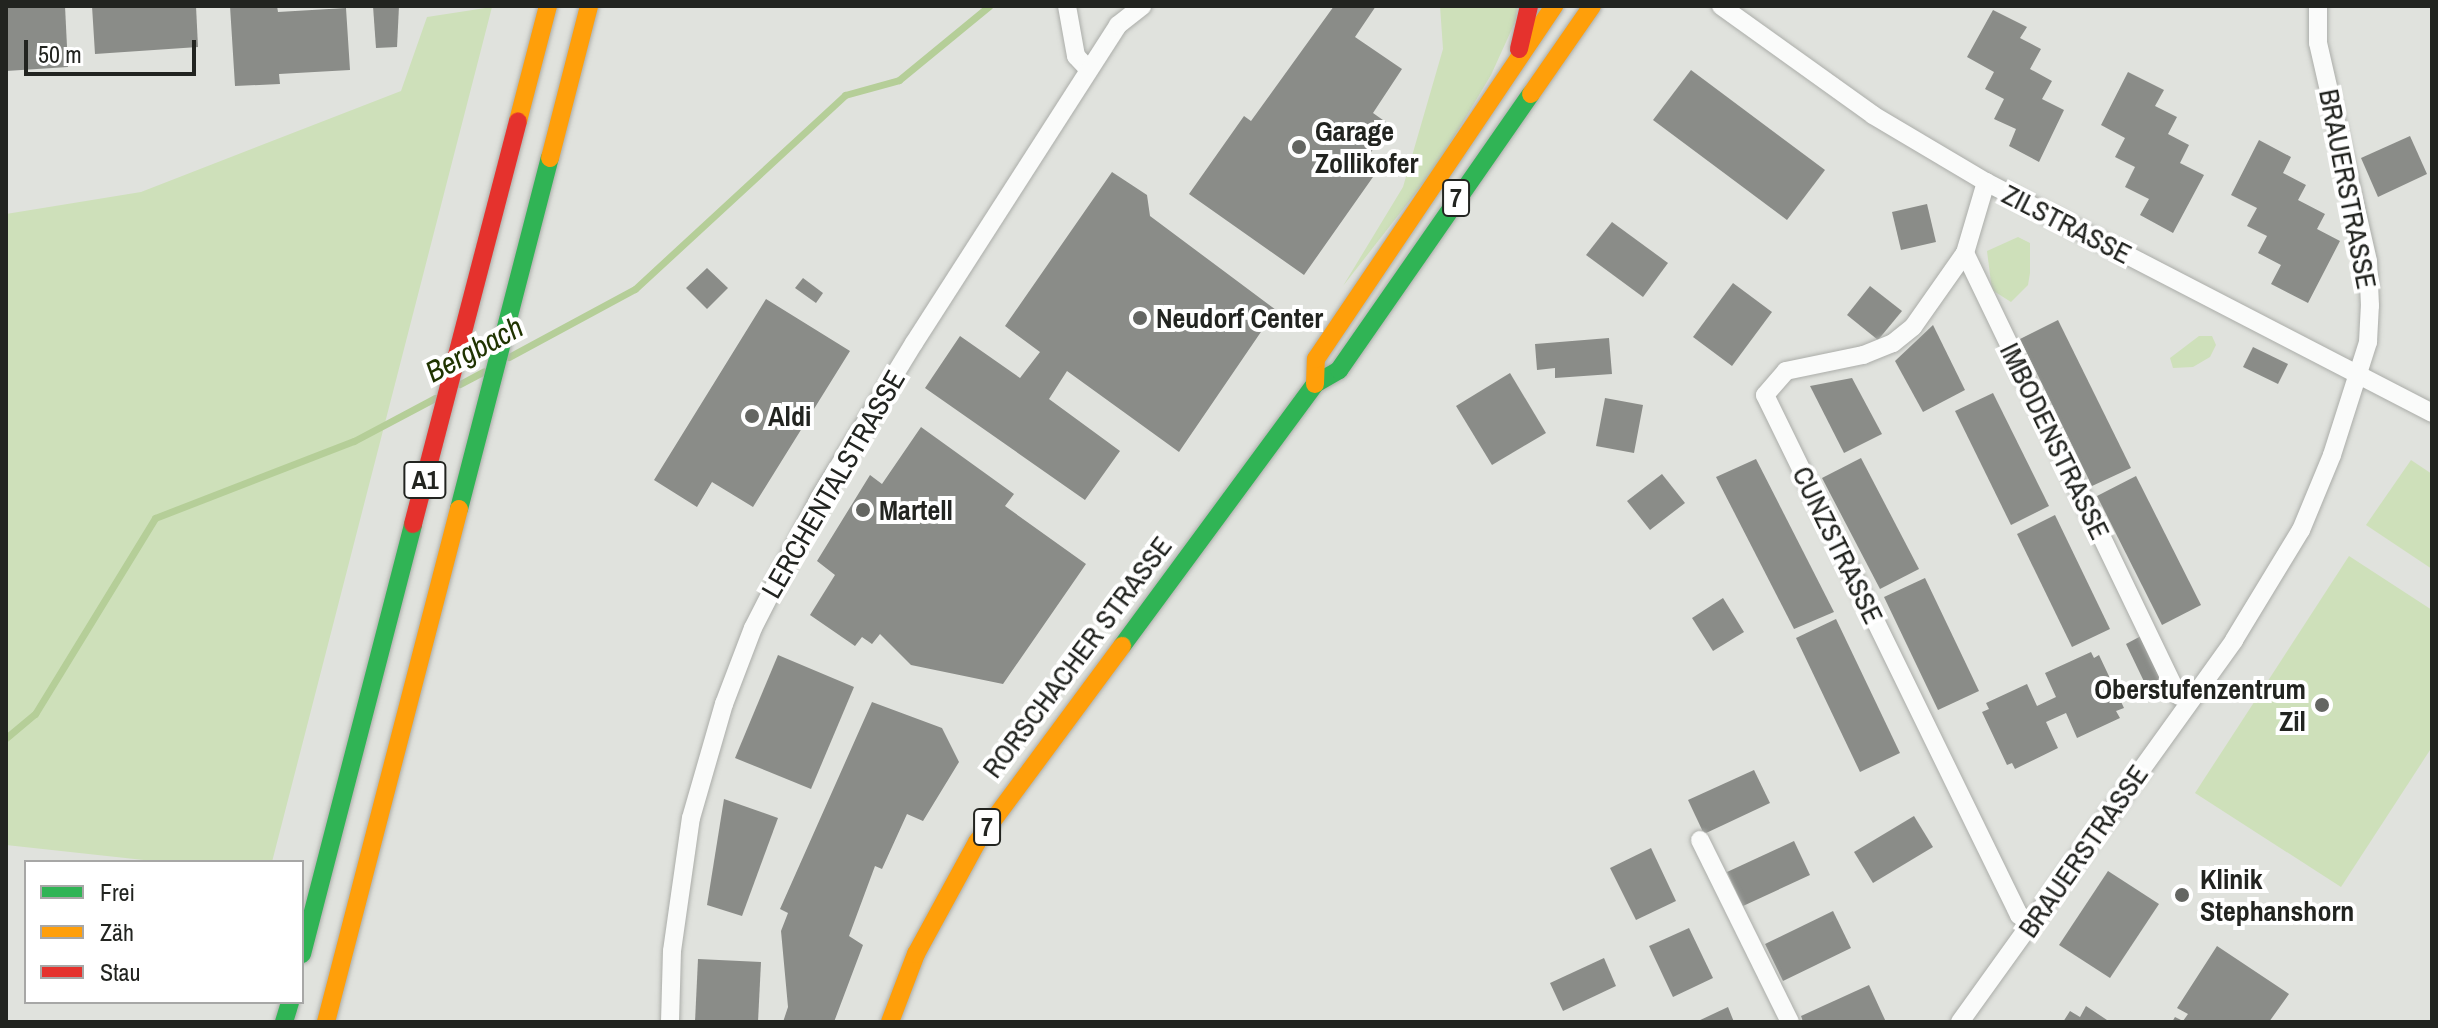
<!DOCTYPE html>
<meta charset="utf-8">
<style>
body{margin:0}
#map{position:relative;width:2438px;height:1028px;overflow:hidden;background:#e0e2dd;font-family:"Archivo Narrow",sans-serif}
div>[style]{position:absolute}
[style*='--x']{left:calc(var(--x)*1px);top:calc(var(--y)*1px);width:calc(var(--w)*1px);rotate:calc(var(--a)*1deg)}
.green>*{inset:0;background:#cee0ba}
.stream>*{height:7px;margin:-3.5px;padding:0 3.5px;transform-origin:3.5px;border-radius:3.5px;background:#b5ce98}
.building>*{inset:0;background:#8a8c88}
.roads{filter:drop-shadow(0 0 2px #abada9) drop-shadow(0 0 2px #abada9)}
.street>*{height:18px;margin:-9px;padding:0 9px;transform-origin:9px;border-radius:9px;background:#fafbfa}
.fast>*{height:18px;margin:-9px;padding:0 9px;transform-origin:9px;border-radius:9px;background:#30b455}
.slow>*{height:18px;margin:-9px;padding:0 9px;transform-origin:9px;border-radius:9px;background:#ff9f0a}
.jam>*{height:18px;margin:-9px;padding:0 9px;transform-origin:9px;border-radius:9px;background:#e5322d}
.dots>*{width:22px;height:22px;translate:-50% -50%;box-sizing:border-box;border:4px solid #fff;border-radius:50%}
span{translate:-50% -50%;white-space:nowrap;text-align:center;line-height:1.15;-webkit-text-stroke:8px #fff;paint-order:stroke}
.shield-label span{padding:2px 6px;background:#fff;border:2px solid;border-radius:6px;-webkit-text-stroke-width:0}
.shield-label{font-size:26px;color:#222420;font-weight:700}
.poi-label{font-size:28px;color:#222420;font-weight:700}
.left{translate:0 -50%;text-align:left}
.right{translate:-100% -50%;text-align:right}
.street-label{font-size:28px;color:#222420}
.water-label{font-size:30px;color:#1f3300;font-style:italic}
.frame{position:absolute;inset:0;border:8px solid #222420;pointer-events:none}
.legend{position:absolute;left:24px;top:860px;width:280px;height:144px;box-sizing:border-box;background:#fff;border:2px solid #a7a7a6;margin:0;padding:10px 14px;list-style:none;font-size:24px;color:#222420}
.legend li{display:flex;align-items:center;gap:16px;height:40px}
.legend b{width:40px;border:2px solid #a7a7a6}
.scale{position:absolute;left:24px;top:40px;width:172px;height:36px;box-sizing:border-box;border:4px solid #222420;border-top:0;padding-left:10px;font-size:24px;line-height:28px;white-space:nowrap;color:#222420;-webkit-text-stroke:6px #fff;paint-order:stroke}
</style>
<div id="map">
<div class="green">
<i style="clip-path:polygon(1440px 6px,1517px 6px,1516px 20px,1491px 75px,1436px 167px,1343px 286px,1403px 187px,1443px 49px)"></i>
<i style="clip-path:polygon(492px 7px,272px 862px,162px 862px,6px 845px,6px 214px,141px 192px,401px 91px,427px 17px)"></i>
<i style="clip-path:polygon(2018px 237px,2030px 243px,2030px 273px,2028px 285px,2011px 302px,1992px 290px,1987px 251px)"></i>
<i style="clip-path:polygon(2199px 336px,2212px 336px,2216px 345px,2210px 357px,2193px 367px,2173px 368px,2170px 358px)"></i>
<i style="clip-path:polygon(2411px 460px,2432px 474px,2432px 569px,2366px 525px)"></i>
<i style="clip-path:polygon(2349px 556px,2432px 610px,2432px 747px,2341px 887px,2195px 793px)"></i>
</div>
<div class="stream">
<i style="--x:509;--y:357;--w:143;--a:-28.4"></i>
<i style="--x:635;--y:289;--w:286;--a:-42.7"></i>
<i style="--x:845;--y:95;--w:56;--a:-15.5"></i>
<i style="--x:899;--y:80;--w:117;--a:-39.4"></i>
<i style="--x:460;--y:384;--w:27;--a:-28"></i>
<i style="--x:6;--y:738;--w:38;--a:-40"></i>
<i style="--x:35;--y:714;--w:230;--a:-58.5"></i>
<i style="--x:155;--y:518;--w:213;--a:-21.2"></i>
<i style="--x:354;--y:441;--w:92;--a:-28"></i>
</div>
<div class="building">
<i style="clip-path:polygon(6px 6px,65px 6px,68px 67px,6px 71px)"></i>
<i style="clip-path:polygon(92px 6px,196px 6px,198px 47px,95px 54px)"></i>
<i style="clip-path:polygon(230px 6px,277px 6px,278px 12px,346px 8px,350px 70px,279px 74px,280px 84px,235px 86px)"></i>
<i style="clip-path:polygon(373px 6px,399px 6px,397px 47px,376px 48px)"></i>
<i style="clip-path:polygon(1334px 6px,1376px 6px,1355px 37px,1402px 69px,1373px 113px,1390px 125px,1360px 168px,1373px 177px,1304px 275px,1189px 194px,1244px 116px,1251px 121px)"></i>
<i style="clip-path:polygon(1993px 10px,2027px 27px,2020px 38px,2041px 49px,2030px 69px,2052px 81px,2042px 99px,2064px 110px,2039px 162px,2009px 146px,2016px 129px,1994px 119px,2004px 99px,1985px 89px,1994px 72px,1967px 57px)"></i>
<i style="clip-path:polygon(1691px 70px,1825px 170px,1787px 220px,1653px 120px)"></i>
<i style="clip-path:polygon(2128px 72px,2164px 90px,2155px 106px,2177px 117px,2168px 134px,2189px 145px,2180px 163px,2204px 175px,2173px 233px,2140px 215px,2149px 199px,2125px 187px,2135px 167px,2115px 157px,2125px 138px,2101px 125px)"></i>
<i style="clip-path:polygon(2410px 136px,2427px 174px,2378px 197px,2361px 158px)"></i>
<i style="clip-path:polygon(2259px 140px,2291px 157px,2283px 173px,2306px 185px,2298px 200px,2325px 214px,2317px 229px,2340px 241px,2308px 303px,2271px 284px,2281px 265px,2258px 253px,2267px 236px,2247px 226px,2257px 208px,2231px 195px)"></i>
<i style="clip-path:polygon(1112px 172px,1147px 195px,1150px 216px,1276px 310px,1179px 452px,1067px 371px,1049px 399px,1120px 451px,1085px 500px,925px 388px,960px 336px,1020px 378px,1040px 352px,1005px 326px)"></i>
<i style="clip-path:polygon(1927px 204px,1936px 242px,1901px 250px,1892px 212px)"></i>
<i style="clip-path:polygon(1612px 222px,1668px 263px,1643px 297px,1586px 255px)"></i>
<i style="clip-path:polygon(707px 268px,728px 288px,707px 309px,686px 288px)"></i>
<i style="clip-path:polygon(803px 278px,823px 293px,816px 303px,795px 288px)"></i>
<i style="clip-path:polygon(1733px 283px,1772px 312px,1732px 366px,1693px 337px)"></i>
<i style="clip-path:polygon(1870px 286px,1902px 311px,1878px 340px,1847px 315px)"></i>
<i style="clip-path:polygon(766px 299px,850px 351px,753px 507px,712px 482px,697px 507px,654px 480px)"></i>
<i style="clip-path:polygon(2058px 320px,2131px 468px,2092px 486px,2020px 339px)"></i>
<i style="clip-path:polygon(1933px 325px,1965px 390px,1923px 412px,1895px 361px)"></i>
<i style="clip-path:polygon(1609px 338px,1612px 374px,1555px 378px,1555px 368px,1537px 370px,1535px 344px)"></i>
<i style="clip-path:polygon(2253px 347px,2288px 364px,2278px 384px,2243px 367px)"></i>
<i style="clip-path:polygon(1510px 373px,1546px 433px,1492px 465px,1456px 406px)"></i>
<i style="clip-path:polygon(1852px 378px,1882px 434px,1844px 453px,1810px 386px)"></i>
<i style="clip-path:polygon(1993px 393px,2049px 506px,2011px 525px,1955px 411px)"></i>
<i style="clip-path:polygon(1605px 398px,1643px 405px,1634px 453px,1596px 446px)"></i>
<i style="clip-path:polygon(921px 427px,1014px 494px,1005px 506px,1086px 564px,1003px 684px,911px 665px,880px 634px,872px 644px,862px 637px,855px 646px,810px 615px,835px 575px,817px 561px,870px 475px,882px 484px)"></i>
<i style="clip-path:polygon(1861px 458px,1919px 569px,1880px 589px,1822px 478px)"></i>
<i style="clip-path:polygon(1756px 459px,1834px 612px,1794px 629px,1716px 477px)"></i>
<i style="clip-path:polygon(1662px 474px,1685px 503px,1650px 530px,1627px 501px)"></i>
<i style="clip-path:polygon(2136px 476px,2201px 605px,2162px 625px,2097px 496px)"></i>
<i style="clip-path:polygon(2055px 515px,2110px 629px,2072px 647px,2017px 534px)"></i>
<i style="clip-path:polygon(1925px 578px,1979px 691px,1938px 710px,1884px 597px)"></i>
<i style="clip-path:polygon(1723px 598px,1744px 632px,1713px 651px,1692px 618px)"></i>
<i style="clip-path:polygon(1836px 619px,1900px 753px,1860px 772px,1796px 638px)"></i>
<i style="clip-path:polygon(2141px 636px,2165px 687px,2150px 694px,2126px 644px)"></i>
<i style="clip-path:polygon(2091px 652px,2094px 658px,2099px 655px,2124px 708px,2116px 711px,2120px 718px,2077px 738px,2066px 713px,2046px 722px,2058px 748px,2015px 769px,2012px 763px,2007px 765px,1982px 712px,1989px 709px,1986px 703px,2027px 684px,2037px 706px,2056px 697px,2045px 673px)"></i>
<i style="clip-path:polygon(778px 655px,854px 687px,811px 789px,735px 758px)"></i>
<i style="clip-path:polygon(872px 702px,942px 728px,959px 762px,923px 821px,907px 814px,882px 869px,875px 866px,849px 936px,863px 945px,834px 1022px,783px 1022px,788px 1007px,781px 931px,788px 913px,780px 909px)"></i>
<i style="clip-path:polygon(1754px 770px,1770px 803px,1704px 834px,1688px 800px)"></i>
<i style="clip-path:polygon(724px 799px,778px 818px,742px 916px,707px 905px)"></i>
<i style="clip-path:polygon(1914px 816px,1933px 847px,1873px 883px,1854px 852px)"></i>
<i style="clip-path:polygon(1794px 841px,1810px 875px,1743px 906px,1727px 872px)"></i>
<i style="clip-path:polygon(1651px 848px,1676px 901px,1636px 920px,1610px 868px)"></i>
<i style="clip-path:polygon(2108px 871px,2159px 904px,2110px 978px,2059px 945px)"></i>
<i style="clip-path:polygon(1833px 911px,1851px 948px,1783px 981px,1765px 944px)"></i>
<i style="clip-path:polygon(1689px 928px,1713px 978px,1673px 997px,1649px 946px)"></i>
<i style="clip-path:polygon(2217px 946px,2289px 994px,2269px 1022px,2172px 1022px,2175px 1017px,2183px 1021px,2188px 1014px,2177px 1008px)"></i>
<i style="clip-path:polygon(1604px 958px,1616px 986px,1563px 1011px,1550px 983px)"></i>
<i style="clip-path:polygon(698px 959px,761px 962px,758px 1022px,695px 1022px)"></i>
<i style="clip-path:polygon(1869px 985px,1886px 1022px,1803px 1022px,1801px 1016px)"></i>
<i style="clip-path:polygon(2086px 1006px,2110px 1022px,2063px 1022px,2070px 1011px,2080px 1017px)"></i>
<i style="clip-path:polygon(1728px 1007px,1734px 1022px,1696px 1022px)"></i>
</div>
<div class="roads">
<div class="street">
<i style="--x:1067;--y:6;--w:51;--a:79.8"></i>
<i style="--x:1076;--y:56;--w:18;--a:47"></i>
<i style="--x:1721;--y:6;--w:187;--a:35.6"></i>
<i style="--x:1873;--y:115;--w:131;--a:30.7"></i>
<i style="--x:1986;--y:182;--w:502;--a:27.38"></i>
<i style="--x:1986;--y:182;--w:74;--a:106.5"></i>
<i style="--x:1965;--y:253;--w:90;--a:125.1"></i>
<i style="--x:1913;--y:327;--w:26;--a:141"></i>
<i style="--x:1893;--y:343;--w:32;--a:158"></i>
<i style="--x:1863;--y:355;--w:79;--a:168.3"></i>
<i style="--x:1786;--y:371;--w:32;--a:131"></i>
<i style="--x:1765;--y:395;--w:579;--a:63.97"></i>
<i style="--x:2019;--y:915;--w:15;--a:37"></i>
<i style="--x:1965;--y:253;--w:491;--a:64.3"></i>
<i style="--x:1700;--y:840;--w:203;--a:63.7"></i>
<i style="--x:670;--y:1022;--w:71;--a:-88.4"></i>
<i style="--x:672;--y:951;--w:134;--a:-81.9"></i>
<i style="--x:691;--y:818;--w:119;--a:-73.9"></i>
<i style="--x:724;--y:704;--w:81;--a:-69.1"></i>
<i style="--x:753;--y:628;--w:147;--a:-62.9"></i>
<i style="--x:820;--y:497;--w:180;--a:-58.6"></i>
<i style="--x:914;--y:343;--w:378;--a:-57.3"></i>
<i style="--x:1118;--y:25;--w:31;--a:-38"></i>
<i style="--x:1960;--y:1022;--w:470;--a:-54.3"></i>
<i style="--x:2234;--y:640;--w:129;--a:-58.7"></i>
<i style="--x:2301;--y:530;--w:81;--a:-67.5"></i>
<i style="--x:2332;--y:455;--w:119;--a:-72.3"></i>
<i style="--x:2368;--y:342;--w:36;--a:-87"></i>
<i style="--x:2370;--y:306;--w:45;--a:-92.5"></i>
<i style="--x:2368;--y:261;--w:224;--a:-102.9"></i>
<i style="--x:2318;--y:43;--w:37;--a:-90"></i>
</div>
<div class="fast">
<i style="--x:459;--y:509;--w:363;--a:-75.5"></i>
<i style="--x:1122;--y:646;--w:325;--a:-53.6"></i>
<i style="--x:1315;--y:384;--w:28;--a:-30"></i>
<i style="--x:1339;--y:370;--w:336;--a:-55.2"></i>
<i style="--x:302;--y:954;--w:444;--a:-75.5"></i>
<i style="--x:284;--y:1022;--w:21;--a:-73"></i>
</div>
<div class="slow">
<i style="--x:1531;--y:94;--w:107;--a:-55.3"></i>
<i style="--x:518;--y:121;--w:119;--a:-75.4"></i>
<i style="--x:550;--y:158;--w:157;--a:-75.6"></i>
<i style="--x:1315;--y:384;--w:25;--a:-88"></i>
<i style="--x:1316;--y:359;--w:426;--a:-56"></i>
<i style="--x:326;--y:1022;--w:530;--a:-75.47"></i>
<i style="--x:890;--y:1022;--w:73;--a:-69.1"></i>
<i style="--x:916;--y:954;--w:128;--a:-61.4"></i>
<i style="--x:977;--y:842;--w:244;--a:-53.5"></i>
</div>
<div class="jam">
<i style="--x:1519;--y:49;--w:44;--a:-76.9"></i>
<i style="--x:413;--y:524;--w:416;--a:-75.4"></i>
</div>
</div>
<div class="dots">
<i style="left:1299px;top:147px;background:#646662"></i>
<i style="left:1140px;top:318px;background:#646662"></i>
<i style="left:752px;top:416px;background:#646662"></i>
<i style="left:863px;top:510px;background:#646662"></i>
<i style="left:2322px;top:705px;background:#646662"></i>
<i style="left:2182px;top:895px;background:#646662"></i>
</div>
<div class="shield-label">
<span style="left:1456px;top:198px">7</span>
<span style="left:425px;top:480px">A1</span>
<span style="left:987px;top:827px">7</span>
</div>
<div class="poi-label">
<span class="left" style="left:1315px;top:147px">Garage<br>Zollikofer</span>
<span class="left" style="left:1156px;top:318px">Neudorf Center</span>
<span class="left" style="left:768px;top:416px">Aldi</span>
<span class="left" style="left:879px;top:510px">Martell</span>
<span class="right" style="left:2306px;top:705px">Oberstufenzentrum<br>Zil</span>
<span class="left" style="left:2200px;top:895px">Klinik<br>Stephanshorn</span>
</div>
<div class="street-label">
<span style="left:2348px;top:189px;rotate:79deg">BRAUERSTRASSE</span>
<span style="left:2067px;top:224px;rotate:27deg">ZILSTRASSE</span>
<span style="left:2055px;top:441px;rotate:64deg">IMBODENSTRASSE</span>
<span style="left:833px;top:484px;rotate:-60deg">LERCHENTALSTRASSE</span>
<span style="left:1838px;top:545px;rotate:64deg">CUNZSTRASSE</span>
<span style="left:1077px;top:657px;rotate:-53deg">RORSCHACHER STRASSE</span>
<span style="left:2083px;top:851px;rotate:-55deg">BRAUERSTRASSE</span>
</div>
<div class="water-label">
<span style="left:474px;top:349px;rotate:-28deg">Bergbach</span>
</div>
<div class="frame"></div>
<ul class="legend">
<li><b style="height:10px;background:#30b455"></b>Frei</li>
<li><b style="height:10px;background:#ff9f0a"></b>Zäh</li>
<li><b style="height:10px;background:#e5322d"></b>Stau</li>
</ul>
<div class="scale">50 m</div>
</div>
